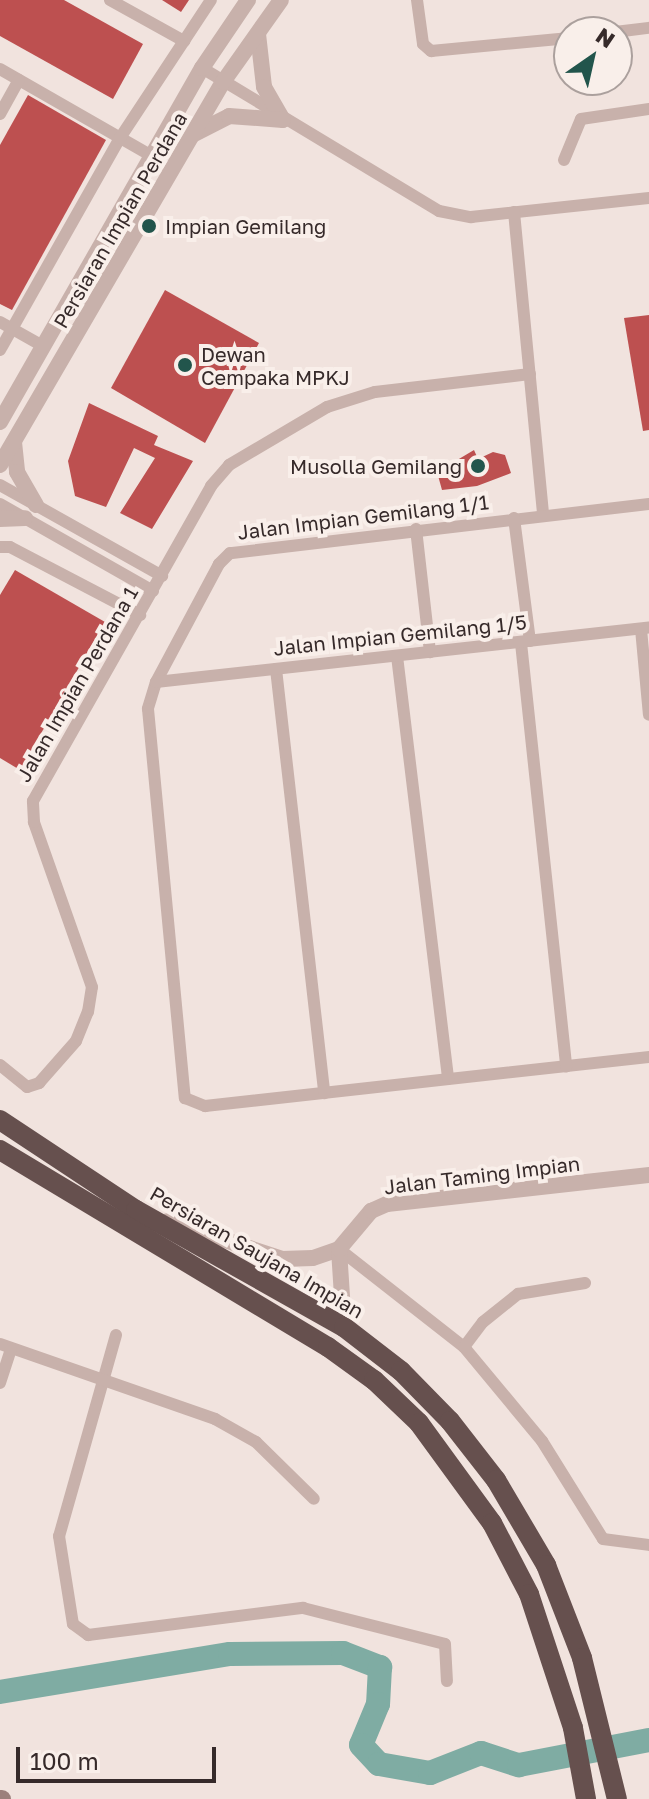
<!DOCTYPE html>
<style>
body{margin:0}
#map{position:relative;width:649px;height:1799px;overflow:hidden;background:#f1e3de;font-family:"Golos Text",sans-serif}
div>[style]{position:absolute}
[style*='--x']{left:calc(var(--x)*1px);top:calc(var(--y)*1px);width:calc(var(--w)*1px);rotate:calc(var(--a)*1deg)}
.river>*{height:24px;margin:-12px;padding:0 12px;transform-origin:12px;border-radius:12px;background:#7faca3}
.building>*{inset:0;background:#bd5050}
.minor>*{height:12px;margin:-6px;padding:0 6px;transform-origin:6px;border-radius:6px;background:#c8b1ab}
.tertiary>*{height:16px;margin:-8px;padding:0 8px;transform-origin:8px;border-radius:8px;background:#c8b1ab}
.secondary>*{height:18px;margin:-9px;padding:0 9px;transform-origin:9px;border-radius:9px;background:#9c807c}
.trunk>*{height:20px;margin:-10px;padding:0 10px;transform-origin:10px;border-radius:10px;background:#66504e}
.dots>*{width:22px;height:22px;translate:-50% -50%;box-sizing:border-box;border:4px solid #f9efea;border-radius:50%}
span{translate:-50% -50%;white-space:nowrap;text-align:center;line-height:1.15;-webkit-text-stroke:8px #f9efea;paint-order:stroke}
.street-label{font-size:20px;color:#362a2a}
.poi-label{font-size:20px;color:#362a2a}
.left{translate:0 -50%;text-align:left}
.right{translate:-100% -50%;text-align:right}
.north{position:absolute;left:553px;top:16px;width:80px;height:80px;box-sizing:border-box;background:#f9efea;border:2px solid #aba09d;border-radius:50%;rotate:34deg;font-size:22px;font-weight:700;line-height:32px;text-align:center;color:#362a2a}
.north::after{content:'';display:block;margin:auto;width:28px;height:36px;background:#22554c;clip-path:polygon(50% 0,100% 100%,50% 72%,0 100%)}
.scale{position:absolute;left:16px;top:1747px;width:200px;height:36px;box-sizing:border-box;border:4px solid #362a2a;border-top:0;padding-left:10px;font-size:24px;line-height:28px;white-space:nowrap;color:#362a2a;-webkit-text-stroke:6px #f9efea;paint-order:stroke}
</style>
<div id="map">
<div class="river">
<i style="--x:0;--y:1692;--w:233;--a:-9.4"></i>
<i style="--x:230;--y:1654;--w:113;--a:-0.5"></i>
<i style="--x:343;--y:1653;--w:40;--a:21"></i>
<i style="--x:380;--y:1667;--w:37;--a:93"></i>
<i style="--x:378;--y:1704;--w:44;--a:112.5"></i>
<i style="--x:361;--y:1745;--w:26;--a:47"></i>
<i style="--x:379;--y:1764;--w:52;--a:10"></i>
<i style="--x:430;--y:1773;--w:55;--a:-21.4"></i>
<i style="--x:481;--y:1753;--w:40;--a:18"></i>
<i style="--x:519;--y:1765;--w:132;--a:-10.9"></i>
</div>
<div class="building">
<i style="clip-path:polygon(0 0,64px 0,143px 44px,113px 99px,0 36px)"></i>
<i style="clip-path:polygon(162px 0,189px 0,181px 12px)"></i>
<i style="clip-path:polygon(28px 95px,106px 140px,12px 310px,0 304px,0 145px)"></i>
<i style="clip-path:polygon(165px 290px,259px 343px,205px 443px,111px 388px)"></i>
<i style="clip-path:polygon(649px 315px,649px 430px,643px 431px,624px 318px)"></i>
<i style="clip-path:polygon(89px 403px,158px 436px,154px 445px,193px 461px,152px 529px,120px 513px,155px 458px,134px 448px,106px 507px,75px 496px,68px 461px)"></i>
<i style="clip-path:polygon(474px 450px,478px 459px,493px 452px,505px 455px,511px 473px,477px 486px,442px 490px,437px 472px)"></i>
<i style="clip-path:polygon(15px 570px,105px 622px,20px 770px,0 758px,0 595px)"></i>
</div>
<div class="minor">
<i style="--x:110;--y:0;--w:85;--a:29"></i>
<i style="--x:417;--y:0;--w:44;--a:82.2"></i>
<i style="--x:423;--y:44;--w:11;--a:41"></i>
<i style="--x:431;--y:51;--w:139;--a:-5.4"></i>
<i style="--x:615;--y:32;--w:34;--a:-7"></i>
<i style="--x:202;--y:68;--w:277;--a:31.1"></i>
<i style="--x:439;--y:211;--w:33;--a:11"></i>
<i style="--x:471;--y:217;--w:179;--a:-6.1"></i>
<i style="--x:0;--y:69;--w:175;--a:29.8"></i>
<i style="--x:0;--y:114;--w:39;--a:-61"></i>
<i style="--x:564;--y:160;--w:44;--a:-67.5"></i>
<i style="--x:581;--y:119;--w:69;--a:-8.4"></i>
<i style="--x:514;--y:212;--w:304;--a:84.5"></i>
<i style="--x:0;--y:322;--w:49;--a:29.2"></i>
<i style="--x:0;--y:350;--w:244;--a:-60.5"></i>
<i style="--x:120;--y:138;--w:165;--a:-56.6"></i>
<i style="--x:0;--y:485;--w:186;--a:29.3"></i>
<i style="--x:0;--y:504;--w:176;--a:29.6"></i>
<i style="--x:649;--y:504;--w:422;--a:173.3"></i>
<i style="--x:230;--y:553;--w:16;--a:135"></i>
<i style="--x:219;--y:564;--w:134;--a:118.1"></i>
<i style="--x:156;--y:682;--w:28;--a:107"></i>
<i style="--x:148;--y:709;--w:391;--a:84.6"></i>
<i style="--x:185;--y:1098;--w:22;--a:22"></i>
<i style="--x:205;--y:1106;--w:447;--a:-6.3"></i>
<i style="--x:514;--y:518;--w:124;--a:82.6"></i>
<i style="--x:416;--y:529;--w:124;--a:83.5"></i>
<i style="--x:0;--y:547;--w:10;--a:0"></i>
<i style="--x:10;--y:547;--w:147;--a:27.6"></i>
<i style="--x:641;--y:629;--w:86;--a:84.7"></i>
<i style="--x:521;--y:643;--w:426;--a:83.9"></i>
<i style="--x:397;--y:656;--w:426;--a:83.1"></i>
<i style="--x:276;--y:669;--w:427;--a:83.5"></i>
<i style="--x:156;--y:682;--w:496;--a:-6.3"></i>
<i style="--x:0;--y:1065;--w:35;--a:39"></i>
<i style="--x:27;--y:1087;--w:13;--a:-18"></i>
<i style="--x:39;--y:1083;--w:56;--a:-48.6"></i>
<i style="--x:76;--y:1041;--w:31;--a:-68"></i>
<i style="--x:88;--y:1012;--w:25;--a:-81"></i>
<i style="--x:92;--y:987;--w:175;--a:-109.4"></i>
<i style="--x:34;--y:822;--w:21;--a:-93"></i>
<i style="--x:33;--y:801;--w:362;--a:-60.5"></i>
<i style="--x:211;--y:486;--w:28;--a:-49"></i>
<i style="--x:229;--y:465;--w:114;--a:-30.6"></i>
<i style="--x:327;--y:407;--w:50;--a:-17.4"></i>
<i style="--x:375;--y:392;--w:156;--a:-6.6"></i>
<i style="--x:339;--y:1249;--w:159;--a:38.1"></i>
<i style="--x:464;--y:1347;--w:122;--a:50.3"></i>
<i style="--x:542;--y:1441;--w:115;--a:58.1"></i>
<i style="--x:603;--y:1539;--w:46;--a:7.4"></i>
<i style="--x:116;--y:1335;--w:209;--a:105.8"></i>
<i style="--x:59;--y:1536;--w:89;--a:81"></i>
<i style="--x:73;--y:1624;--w:19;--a:36"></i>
<i style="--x:88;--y:1635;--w:217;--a:-7.2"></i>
<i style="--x:303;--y:1608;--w:146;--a:14.2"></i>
<i style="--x:445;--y:1644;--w:37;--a:87"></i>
<i style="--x:0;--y:1344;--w:228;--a:19.2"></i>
<i style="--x:215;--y:1419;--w:47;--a:29.3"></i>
<i style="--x:256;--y:1442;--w:81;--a:44.5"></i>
<i style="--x:464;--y:1347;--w:31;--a:-53"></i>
<i style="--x:483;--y:1322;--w:45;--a:-38.7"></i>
<i style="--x:518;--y:1294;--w:68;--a:-9.3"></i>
<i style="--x:0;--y:1383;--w:35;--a:-72"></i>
</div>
<div class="tertiary">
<i style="--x:258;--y:34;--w:53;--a:83.5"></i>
<i style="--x:264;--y:87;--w:38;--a:60"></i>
<i style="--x:194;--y:134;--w:39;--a:-27"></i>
<i style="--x:229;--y:116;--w:54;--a:4.2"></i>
<i style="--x:0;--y:422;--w:408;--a:-60.3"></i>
<i style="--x:202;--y:68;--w:82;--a:-55.9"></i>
<i style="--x:14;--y:442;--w:30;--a:84"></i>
<i style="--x:17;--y:472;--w:38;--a:60"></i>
<i style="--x:0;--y:465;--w:443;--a:-59.8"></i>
<i style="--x:223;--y:82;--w:100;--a:-54.7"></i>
<i style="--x:0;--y:519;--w:25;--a:-2"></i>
<i style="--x:168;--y:1221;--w:120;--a:18.4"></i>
<i style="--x:282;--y:1259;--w:31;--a:-2"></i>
<i style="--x:313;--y:1258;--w:28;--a:-19"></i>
<i style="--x:344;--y:1327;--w:78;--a:-93.7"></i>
<i style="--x:339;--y:1249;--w:50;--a:-49.9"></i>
<i style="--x:371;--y:1211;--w:17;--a:-24"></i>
<i style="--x:387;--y:1204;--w:264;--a:-6.3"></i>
</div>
<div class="secondary">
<i style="--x:0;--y:1799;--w:2;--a:0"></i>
</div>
<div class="trunk">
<i style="--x:0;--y:1120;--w:163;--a:33.5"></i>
<i style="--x:136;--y:1210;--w:239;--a:29.4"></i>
<i style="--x:344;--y:1327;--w:72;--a:37.7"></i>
<i style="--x:401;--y:1371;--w:70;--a:45.6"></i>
<i style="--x:450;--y:1421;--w:75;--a:52.1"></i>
<i style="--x:496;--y:1480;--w:99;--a:59.5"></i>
<i style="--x:546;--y:1565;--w:100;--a:68.8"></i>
<i style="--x:582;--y:1658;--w:145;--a:76.1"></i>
<i style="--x:0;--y:1150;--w:383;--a:31"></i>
<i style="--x:328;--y:1347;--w:57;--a:35.7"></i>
<i style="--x:374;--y:1380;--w:62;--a:43.7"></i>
<i style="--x:419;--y:1423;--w:124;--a:53.9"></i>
<i style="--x:492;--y:1523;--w:80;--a:62.5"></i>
<i style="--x:529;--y:1594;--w:141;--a:71.8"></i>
<i style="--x:573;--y:1728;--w:72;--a:79.6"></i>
</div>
<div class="dots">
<i style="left:149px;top:226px;background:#22554c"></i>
<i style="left:185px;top:365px;background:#22554c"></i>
<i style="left:478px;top:466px;background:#22554c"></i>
</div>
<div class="street-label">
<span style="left:120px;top:220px;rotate:-60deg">Persiaran Impian Perdana</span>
<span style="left:363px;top:517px;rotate:-7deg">Jalan Impian Gemilang 1/1</span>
<span style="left:400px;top:635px;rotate:-6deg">Jalan Impian Gemilang 1/5</span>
<span style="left:77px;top:684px;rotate:-60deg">Jalan Impian Perdana 1</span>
<span style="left:482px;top:1175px;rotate:-7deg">Jalan Taming Impian</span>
<span style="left:257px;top:1252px;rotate:30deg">Persiaran Saujana Impian</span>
</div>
<div class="poi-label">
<span class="left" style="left:165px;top:226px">Impian Gemilang</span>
<span class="left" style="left:201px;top:366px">Dewan<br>Cempaka MPKJ</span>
<span class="right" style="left:462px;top:466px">Musolla Gemilang</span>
</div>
<div class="north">N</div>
<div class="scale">100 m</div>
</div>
